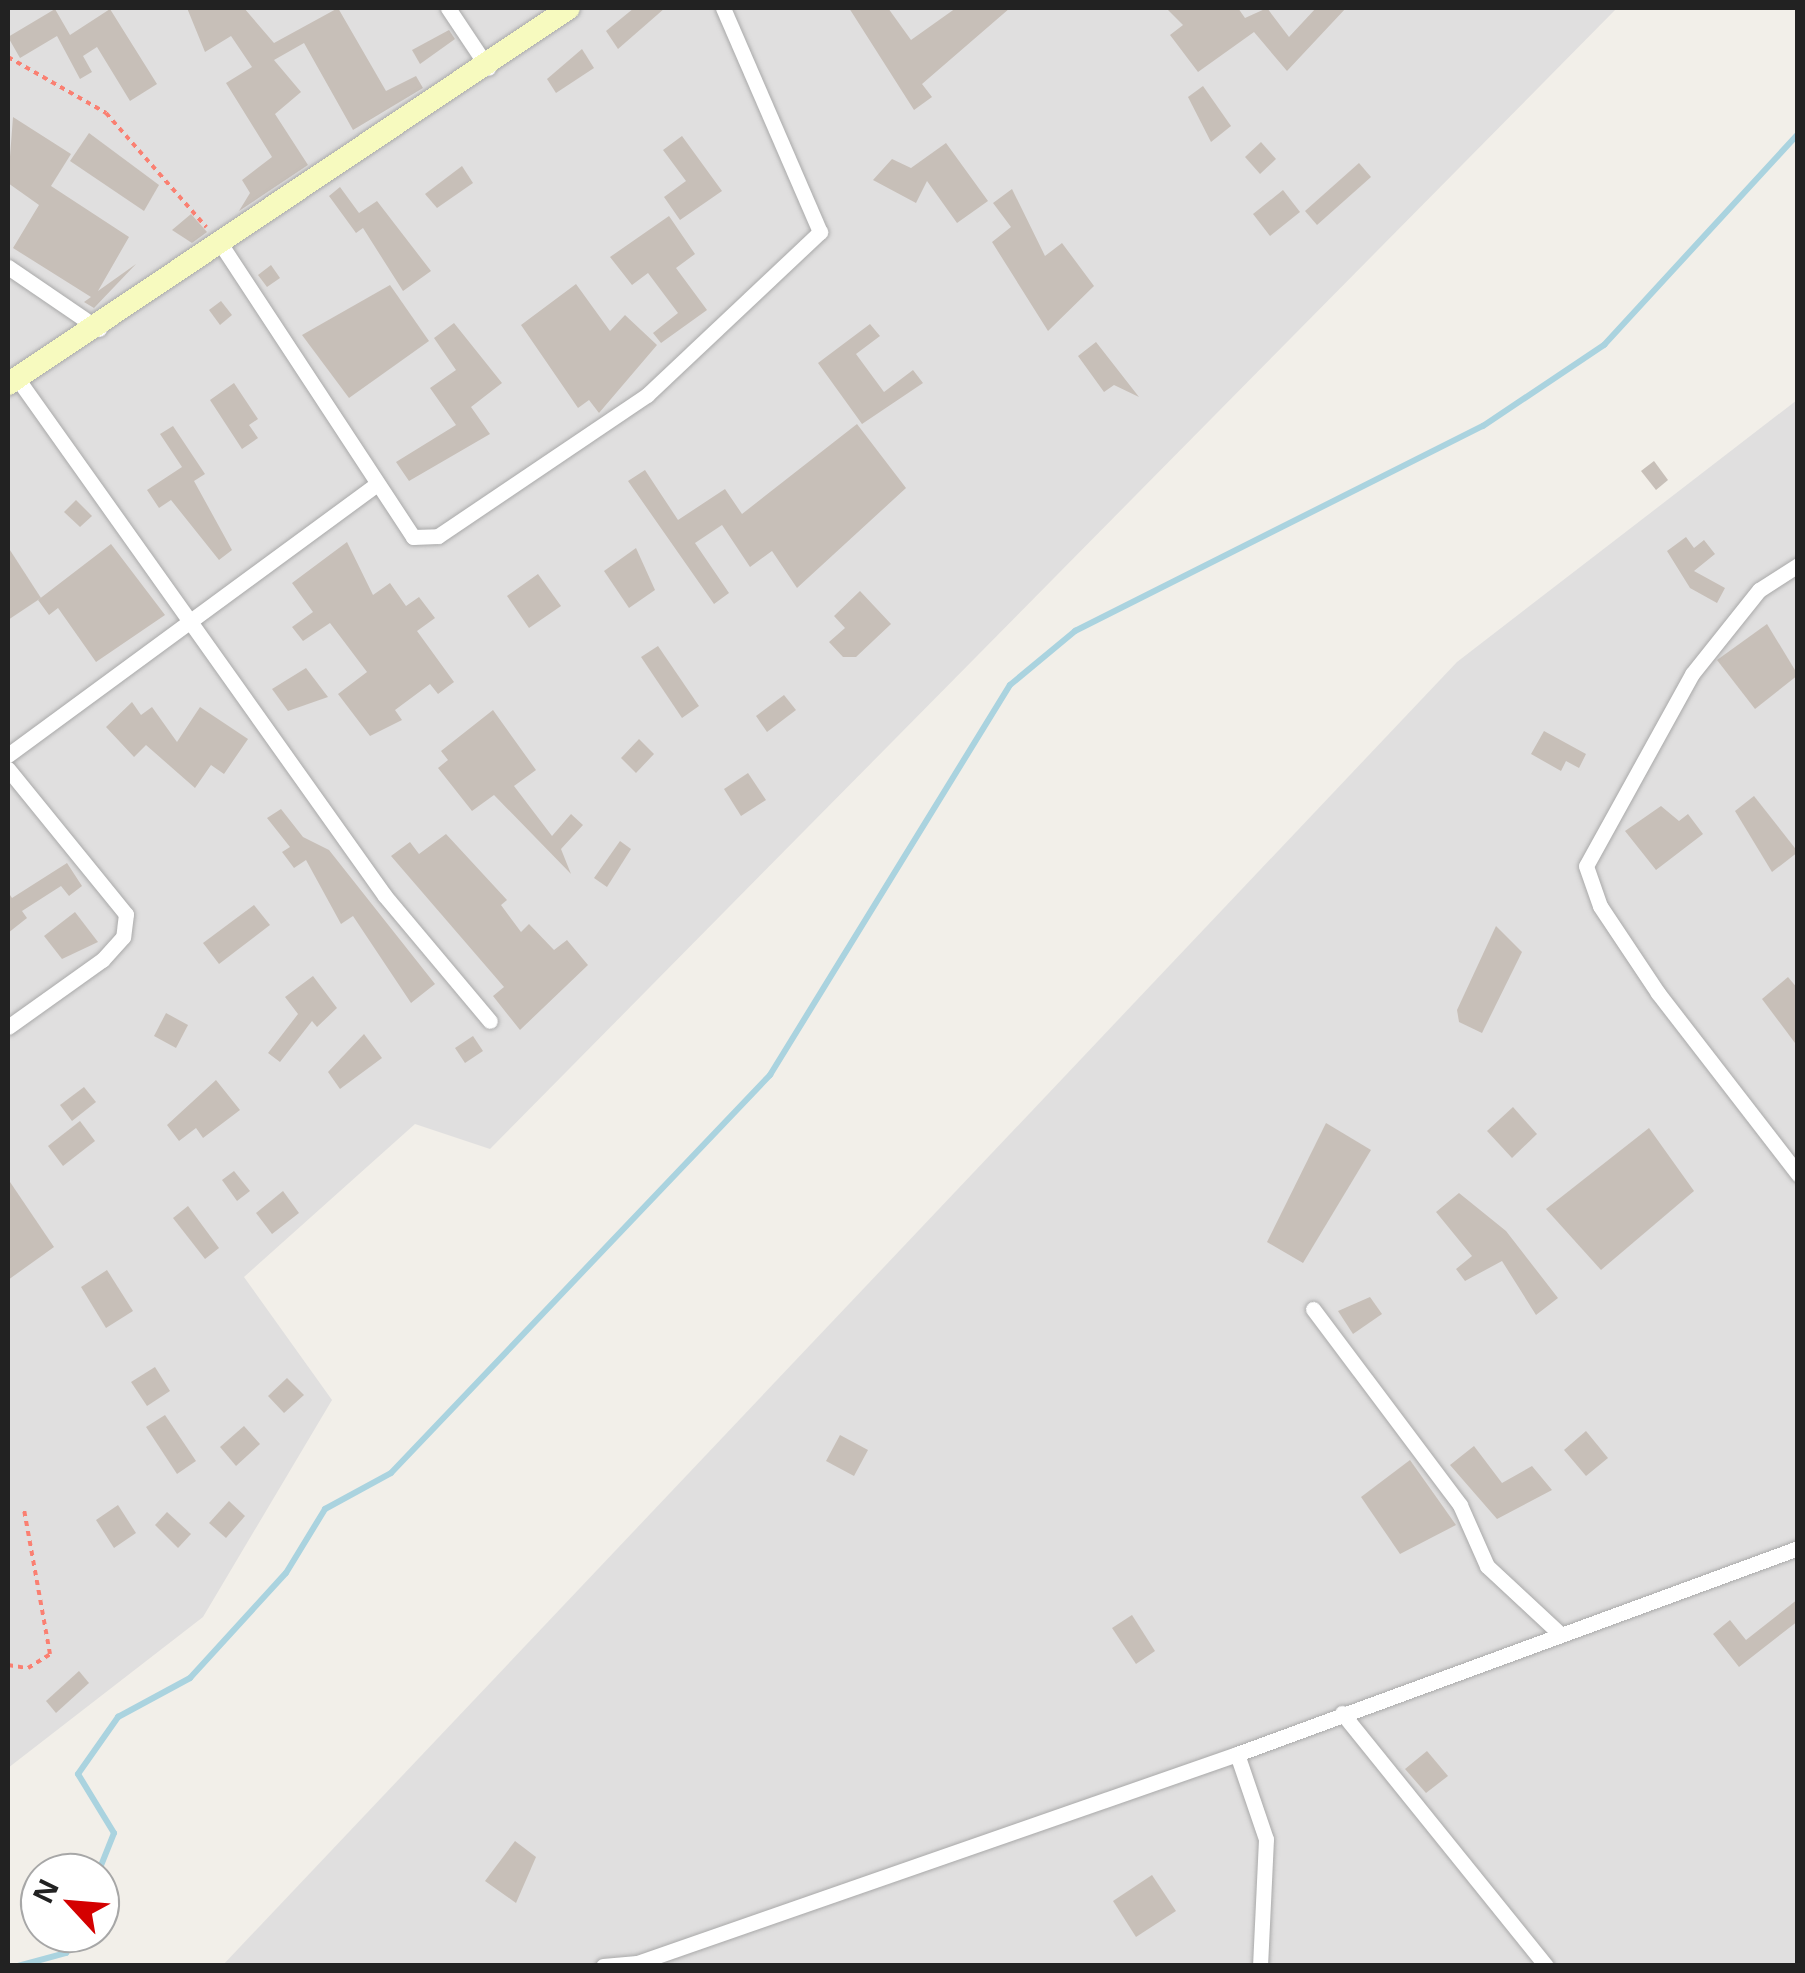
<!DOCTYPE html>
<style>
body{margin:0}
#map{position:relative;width:1805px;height:1973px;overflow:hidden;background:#f2efe9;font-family:"Noto Sans",sans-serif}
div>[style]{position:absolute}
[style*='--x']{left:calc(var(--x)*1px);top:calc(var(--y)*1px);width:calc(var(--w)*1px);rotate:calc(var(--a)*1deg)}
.residential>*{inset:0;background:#e0dfdf}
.stream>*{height:6px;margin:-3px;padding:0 3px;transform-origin:3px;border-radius:3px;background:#aad3df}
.building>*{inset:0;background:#c7bfb8}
.path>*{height:4px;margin-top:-2px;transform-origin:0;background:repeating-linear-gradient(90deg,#fa8072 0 5px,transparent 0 10px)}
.roads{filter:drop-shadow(0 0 2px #a9a9a9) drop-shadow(0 0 2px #a9a9a9)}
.street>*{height:15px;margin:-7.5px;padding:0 7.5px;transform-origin:7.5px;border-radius:7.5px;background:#fff}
.secondary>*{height:22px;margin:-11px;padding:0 11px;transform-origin:11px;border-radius:11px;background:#f7fabf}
span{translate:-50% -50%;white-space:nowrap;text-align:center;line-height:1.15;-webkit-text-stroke:10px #fff;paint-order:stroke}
.frame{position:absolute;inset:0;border:10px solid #222;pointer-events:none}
.north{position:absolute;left:20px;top:1853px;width:100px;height:100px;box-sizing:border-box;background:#fff;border:2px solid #a7a7a7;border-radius:50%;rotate:296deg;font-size:28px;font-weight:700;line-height:40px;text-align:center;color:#222}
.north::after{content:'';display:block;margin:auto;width:35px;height:45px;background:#d40000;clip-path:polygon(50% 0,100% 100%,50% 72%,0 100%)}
</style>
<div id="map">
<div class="residential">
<i style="clip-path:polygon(8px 8px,1617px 8px,490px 1149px,415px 1124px,244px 1277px,332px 1400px,203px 1617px,8px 1768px)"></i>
<i style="clip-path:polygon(1797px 400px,1797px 1965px,222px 1966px,1457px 662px)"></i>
</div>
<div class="stream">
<i style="--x:98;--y:1873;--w:43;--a:-68.2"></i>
<i style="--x:114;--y:1833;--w:69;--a:-121.4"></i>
<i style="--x:78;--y:1774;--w:70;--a:-54.9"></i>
<i style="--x:118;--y:1717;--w:82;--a:-28.4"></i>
<i style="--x:190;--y:1678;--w:142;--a:-47.6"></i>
<i style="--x:286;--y:1573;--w:75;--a:-58.6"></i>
<i style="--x:325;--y:1509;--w:75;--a:-28.6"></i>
<i style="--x:391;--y:1473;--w:550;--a:-46.4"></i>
<i style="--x:770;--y:1075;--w:458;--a:-58.4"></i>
<i style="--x:1010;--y:685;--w:85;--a:-39.7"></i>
<i style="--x:1075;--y:631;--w:457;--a:-26.7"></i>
<i style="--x:1483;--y:426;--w:146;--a:-33.8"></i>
<i style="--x:1604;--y:345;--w:287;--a:-47.4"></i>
<i style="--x:18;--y:1966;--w:50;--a:-15.2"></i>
<i style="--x:66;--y:1953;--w:22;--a:-68"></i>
</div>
<div class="building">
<i style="clip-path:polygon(187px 8px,244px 8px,274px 43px,338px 8px,386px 91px,416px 76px,423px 88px,353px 130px,304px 43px,274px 60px,301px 92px,275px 114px,308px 165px,239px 211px,250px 193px,242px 180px,272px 157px,226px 83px,252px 67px,231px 36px,205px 52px)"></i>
<i style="clip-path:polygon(634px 8px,665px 8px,618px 49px,606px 31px)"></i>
<i style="clip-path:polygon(849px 8px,888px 8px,911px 40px,956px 8px,1010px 8px,922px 84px,932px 97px,914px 110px)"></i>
<i style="clip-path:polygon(1166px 8px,1238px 8px,1245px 18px,1267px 8px,1289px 37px,1316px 8px,1346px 8px,1287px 71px,1254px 32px,1198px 72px,1170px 35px,1183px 25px)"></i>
<i style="clip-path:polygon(55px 9px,70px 35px,110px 9px,157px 84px,130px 101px,97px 47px,83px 56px,92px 72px,80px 79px,57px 36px,20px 58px,8px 37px)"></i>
<i style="clip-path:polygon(449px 30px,455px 39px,420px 64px,412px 50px)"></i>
<i style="clip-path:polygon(582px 49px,594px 68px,556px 93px,547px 79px)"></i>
<i style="clip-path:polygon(1203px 86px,1231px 126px,1211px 142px,1188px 97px)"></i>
<i style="clip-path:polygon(13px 117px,71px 154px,51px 186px,129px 237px,98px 291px,136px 264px,94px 308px,84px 302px,91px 297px,13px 248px,39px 205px,8px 183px)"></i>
<i style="clip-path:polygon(89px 133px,159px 185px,144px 211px,70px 161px)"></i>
<i style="clip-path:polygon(682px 136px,722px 191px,680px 220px,664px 197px,686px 181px,663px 150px)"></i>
<i style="clip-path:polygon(1261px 142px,1276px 159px,1260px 174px,1245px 157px)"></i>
<i style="clip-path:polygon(946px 143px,988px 201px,957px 223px,927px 181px,916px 203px,873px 180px,892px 159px,911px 168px)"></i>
<i style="clip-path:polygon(1359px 163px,1371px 177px,1317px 225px,1305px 211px)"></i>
<i style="clip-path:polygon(462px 166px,473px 183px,437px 208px,425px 194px)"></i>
<i style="clip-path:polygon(340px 187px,359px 213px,377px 201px,431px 271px,403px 291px,363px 228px,356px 233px,329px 196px)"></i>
<i style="clip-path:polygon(1012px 189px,1045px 256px,1062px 243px,1094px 286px,1048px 331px,992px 242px,1011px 227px,993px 203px)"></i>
<i style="clip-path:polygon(1283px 190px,1300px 212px,1270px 236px,1253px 214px)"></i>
<i style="clip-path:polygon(191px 214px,207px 232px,192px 243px,172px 230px)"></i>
<i style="clip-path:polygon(669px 216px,695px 254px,676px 268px,707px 310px,661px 343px,653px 333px,678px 313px,648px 273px,632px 285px,610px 257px)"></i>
<i style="clip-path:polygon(271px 265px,280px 278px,267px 287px,258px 275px)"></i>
<i style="clip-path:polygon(576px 284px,610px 331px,625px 315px,657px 345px,599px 413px,589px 400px,578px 408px,521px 325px)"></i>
<i style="clip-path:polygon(390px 285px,429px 341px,349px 398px,302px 335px)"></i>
<i style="clip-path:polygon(221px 301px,232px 315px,220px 325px,209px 310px)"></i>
<i style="clip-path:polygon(454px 323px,502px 383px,471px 407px,490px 434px,409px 481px,396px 462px,456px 425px,430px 388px,456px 370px,434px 338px)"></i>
<i style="clip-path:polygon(870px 324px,880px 336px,856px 354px,884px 392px,913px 370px,923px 383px,862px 424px,818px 363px)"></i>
<i style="clip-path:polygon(1096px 342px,1139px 397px,1114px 385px,1104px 392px,1078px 356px)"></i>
<i style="clip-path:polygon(234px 383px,258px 419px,249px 425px,258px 438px,242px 449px,210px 400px)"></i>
<i style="clip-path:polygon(857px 424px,906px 488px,797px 588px,772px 551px,750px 567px,722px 525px,695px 543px,729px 593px,714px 604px,628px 481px,645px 470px,678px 520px,725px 489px,742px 514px)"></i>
<i style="clip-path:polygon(173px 426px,205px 474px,194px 481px,232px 550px,219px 560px,171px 500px,159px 508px,147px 490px,182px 467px,160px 434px)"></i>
<i style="clip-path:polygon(1654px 461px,1668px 480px,1656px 490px,1641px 471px)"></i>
<i style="clip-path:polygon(76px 500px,92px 516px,80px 527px,64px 512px)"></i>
<i style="clip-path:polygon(1686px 537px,1694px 548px,1704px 540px,1715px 554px,1694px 571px,1725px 588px,1717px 603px,1690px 588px,1667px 551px)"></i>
<i style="clip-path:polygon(347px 542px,373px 595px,390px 583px,406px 606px,419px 597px,435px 618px,417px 631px,454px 682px,438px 694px,430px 684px,395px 710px,402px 720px,370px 736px,338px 694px,367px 672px,330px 623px,303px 641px,292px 627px,313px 612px,292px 583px)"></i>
<i style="clip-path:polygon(111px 544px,165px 615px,96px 662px,58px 608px,49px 615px,38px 600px)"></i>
<i style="clip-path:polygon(8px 547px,41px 598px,8px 620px)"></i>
<i style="clip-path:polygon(636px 548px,655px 590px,629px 608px,604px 571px)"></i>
<i style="clip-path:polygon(538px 574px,561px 606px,529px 628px,507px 596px)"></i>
<i style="clip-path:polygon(860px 591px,891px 624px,856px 657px,843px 657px,829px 642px,845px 628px,834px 616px)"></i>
<i style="clip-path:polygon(1767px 624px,1798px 675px,1755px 709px,1717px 660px)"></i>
<i style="clip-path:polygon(658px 646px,699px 706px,682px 718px,641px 657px)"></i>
<i style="clip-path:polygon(306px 668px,328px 697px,288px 711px,272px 689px)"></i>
<i style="clip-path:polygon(784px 695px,796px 710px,767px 732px,756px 716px)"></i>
<i style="clip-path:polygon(132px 702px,141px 715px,152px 707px,177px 742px,200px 707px,248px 739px,224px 774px,211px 765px,195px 788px,146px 745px,134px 757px,106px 727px)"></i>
<i style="clip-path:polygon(493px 710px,536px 770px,514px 786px,552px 836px,571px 814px,583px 825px,561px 849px,571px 874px,494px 795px,472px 811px,438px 768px,448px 760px,441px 751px)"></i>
<i style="clip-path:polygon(1544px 731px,1586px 754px,1579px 768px,1566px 761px,1561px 771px,1531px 754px)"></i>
<i style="clip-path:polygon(639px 739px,654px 754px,636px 773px,621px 758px)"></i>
<i style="clip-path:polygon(748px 773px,766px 800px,741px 816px,724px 789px)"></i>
<i style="clip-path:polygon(1754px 796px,1798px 852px,1772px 872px,1735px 811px)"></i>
<i style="clip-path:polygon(1661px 806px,1679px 821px,1688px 814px,1703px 834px,1656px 870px,1625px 831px)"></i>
<i style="clip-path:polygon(281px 809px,303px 837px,329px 850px,435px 984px,411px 1003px,353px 916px,341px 924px,306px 860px,294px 868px,282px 852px,290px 847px,267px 818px)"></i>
<i style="clip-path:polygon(446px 834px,507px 900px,501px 905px,521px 932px,529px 924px,554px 950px,567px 940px,588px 965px,520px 1030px,493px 996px,504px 987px,391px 856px,410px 842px,419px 854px)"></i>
<i style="clip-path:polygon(620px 841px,631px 849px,607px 887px,594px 878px)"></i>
<i style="clip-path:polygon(67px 863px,82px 886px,69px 896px,61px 886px,22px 911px,27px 918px,8px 933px,8px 892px,12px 898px)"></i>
<i style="clip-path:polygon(254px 905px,270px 925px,219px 964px,203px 943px)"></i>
<i style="clip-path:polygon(75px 912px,98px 942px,62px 959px,44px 936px)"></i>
<i style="clip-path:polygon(1496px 926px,1522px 952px,1482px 1033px,1459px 1022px,1457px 1010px)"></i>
<i style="clip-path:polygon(313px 976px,337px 1008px,317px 1027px,312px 1021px,280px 1062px,268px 1053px,298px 1014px,285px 997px)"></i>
<i style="clip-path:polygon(1788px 977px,1798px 989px,1798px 1047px,1762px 999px)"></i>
<i style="clip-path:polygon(166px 1013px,188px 1025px,176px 1048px,154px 1036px)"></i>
<i style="clip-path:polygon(364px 1034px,382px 1058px,340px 1089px,328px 1072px)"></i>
<i style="clip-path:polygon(473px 1036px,483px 1051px,465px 1063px,455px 1048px)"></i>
<i style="clip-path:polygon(216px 1080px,240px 1110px,203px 1138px,196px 1128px,179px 1141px,167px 1125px)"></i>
<i style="clip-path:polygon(84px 1087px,96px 1102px,72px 1121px,60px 1105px)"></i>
<i style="clip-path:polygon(1513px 1107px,1537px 1134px,1512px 1158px,1487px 1131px)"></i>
<i style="clip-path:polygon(80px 1121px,95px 1141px,63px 1166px,48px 1146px)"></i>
<i style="clip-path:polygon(1326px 1123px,1371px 1150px,1303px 1263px,1267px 1242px)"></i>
<i style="clip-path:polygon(1649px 1128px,1694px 1191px,1601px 1270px,1546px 1209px)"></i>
<i style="clip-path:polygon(234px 1171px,250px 1191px,237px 1201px,222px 1180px)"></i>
<i style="clip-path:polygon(8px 1179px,54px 1247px,8px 1280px)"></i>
<i style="clip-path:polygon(283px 1191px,299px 1213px,272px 1234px,256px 1213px)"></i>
<i style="clip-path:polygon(1459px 1193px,1506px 1231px,1558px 1298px,1536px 1315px,1502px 1261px,1465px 1281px,1456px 1269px,1472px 1256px,1436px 1212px)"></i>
<i style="clip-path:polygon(188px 1206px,219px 1248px,205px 1259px,173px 1218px)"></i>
<i style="clip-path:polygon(107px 1270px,133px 1311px,106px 1328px,81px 1287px)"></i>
<i style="clip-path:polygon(1370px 1297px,1382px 1314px,1353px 1334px,1338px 1311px)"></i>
<i style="clip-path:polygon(155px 1367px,170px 1391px,147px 1406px,131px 1382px)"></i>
<i style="clip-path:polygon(287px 1378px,304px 1395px,284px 1413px,268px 1396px)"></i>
<i style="clip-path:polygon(165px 1415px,196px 1461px,177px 1474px,146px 1427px)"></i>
<i style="clip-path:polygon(244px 1426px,260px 1444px,236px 1466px,220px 1447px)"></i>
<i style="clip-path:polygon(1586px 1431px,1608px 1458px,1586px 1476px,1564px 1450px)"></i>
<i style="clip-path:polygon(840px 1435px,868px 1450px,854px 1476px,826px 1461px)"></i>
<i style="clip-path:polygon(1474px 1446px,1502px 1483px,1532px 1466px,1552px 1490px,1497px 1519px,1450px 1465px)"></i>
<i style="clip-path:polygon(1410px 1460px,1456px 1525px,1400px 1554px,1361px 1497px)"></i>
<i style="clip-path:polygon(229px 1501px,245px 1516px,226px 1538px,209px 1523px)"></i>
<i style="clip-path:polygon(118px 1505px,136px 1533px,114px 1548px,96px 1520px)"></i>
<i style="clip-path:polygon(167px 1512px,191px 1534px,178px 1548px,155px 1525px)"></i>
<i style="clip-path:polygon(1798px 1599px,1798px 1621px,1739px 1667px,1713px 1634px,1730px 1620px,1746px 1640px)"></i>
<i style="clip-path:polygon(1132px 1615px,1155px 1651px,1136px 1664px,1112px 1628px)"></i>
<i style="clip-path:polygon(79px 1671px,89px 1683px,56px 1713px,46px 1701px)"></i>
<i style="clip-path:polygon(1427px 1751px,1448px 1776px,1426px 1793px,1405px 1769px)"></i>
<i style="clip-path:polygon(515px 1841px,536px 1857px,516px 1903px,485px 1881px)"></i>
<i style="clip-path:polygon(1152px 1875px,1176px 1911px,1136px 1937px,1113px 1901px)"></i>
</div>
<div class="path">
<i style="--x:8;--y:57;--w:113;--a:29.7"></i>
<i style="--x:106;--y:113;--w:152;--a:48.7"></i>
<i style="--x:8;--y:1665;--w:20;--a:9"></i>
<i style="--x:28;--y:1668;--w:26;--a:-32"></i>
<i style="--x:50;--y:1654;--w:147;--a:-100.2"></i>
</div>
<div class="roads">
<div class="street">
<i style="--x:448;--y:8;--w:72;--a:56.3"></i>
<i style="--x:222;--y:246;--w:348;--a:56.7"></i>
<i style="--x:413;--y:537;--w:25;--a:-2"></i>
<i style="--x:438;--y:536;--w:252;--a:-34"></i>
<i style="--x:647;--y:395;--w:238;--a:-43.3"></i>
<i style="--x:820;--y:232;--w:244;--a:-113.4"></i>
<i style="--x:8;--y:267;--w:110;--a:34.3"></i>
<i style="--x:17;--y:378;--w:635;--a:54.61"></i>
<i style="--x:385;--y:896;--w:163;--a:50"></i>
<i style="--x:1798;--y:565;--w:46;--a:147.3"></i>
<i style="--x:1759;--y:590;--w:107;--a:128.6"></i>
<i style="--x:1692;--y:674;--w:219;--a:118.9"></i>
<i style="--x:1586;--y:866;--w:42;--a:70.7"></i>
<i style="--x:1600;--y:906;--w:105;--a:56.3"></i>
<i style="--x:1658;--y:993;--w:229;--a:52.3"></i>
<i style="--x:8;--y:755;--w:458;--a:-36.3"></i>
<i style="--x:8;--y:769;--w:187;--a:50.9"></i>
<i style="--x:126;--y:914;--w:23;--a:97"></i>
<i style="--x:123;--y:937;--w:31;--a:132"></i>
<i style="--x:102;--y:960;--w:115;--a:144.5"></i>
<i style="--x:1313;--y:1309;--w:245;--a:53.1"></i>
<i style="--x:1460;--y:1505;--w:67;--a:66.1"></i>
<i style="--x:1487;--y:1566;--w:98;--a:42.9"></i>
<i style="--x:1342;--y:1713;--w:325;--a:51.1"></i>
<i style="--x:1237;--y:1754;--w:90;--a:71.2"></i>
<i style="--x:1266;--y:1839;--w:127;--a:92.7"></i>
<i style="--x:603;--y:1966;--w:34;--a:-5"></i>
<i style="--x:637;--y:1963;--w:635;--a:-19.2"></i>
<i style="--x:1237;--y:1754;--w:598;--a:-20.16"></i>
</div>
<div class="secondary">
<i style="--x:8;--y:384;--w:675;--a:-33.83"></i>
</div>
</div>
<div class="frame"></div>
<div class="north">N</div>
</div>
